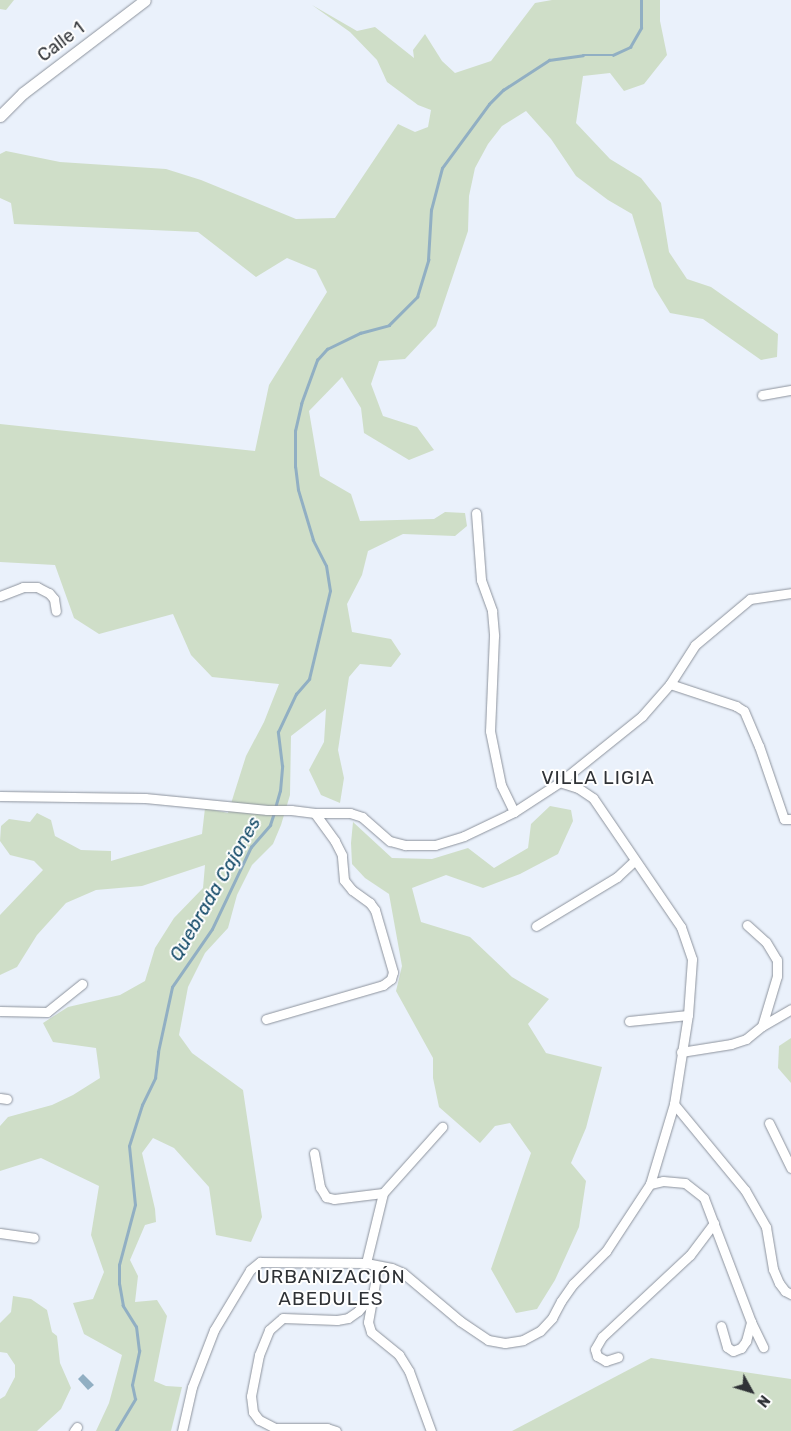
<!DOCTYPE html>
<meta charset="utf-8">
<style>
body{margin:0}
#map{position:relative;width:791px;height:1431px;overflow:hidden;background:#eaf1fb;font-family:Rubik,sans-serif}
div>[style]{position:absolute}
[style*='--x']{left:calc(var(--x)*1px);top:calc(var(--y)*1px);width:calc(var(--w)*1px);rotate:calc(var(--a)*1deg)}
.green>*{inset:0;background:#cfdec8}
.water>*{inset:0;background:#91afc3}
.stream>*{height:2.5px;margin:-1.25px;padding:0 1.25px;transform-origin:1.25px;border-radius:1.25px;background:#91afc3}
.roads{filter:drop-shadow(0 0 1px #8d939d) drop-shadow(0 0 1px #8d939d)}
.minor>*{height:9px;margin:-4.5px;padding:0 4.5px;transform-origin:4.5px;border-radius:4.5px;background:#fff}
.tertiary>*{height:11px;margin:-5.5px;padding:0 5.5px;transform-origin:5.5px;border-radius:5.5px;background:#fff}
span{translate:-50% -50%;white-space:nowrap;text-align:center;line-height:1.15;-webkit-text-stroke:4px #fff;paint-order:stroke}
.street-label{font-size:18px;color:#2f3236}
.neighbourhood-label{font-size:19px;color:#2f3236;letter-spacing:1px}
.water-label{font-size:19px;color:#124967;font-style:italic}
.north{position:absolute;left:726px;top:1366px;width:50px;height:50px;-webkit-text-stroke:4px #fff;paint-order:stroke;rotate:129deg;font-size:14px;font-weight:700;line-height:20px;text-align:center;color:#2f3236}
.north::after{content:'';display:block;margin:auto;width:18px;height:22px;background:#2f3236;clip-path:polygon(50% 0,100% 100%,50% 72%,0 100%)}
</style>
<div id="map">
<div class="green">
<i style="clip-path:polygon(0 0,14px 0,6px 10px,0 9px)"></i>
<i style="clip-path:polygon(552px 0,660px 0,660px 21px,667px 55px,644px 84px,624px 91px,610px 73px,583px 76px,576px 123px,610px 159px,641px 178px,661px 203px,669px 252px,687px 279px,711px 287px,778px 334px,777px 357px,761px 360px,703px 319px,670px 313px,654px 287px,632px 214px,608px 200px,576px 176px,551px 139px,526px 111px,502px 126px,488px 144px,475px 168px,469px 196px,468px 231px,436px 326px,405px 359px,379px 361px,371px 384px,383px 416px,417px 427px,434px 450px,409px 460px,364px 433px,361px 408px,342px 377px,309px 411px,320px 476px,351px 494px,360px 521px,434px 519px,445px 512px,465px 513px,467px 526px,455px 536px,403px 534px,368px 551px,362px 575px,347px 604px,352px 632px,391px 639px,401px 654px,391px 667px,360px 664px,349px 677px,338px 750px,344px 778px,340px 803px,321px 795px,309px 770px,324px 742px,326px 709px,291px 736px,290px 795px,281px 825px,273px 844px,252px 865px,237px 895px,228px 928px,205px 953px,188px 987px,179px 1035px,192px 1053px,243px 1090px,262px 1217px,251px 1242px,216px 1235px,209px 1187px,174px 1148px,153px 1138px,142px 1153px,155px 1209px,156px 1222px,145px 1225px,130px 1260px,138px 1276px,135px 1302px,157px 1300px,167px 1316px,154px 1381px,166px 1386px,182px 1387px,171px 1431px,96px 1431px,109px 1403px,122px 1355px,84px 1334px,73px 1303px,93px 1299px,104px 1272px,91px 1235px,99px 1186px,41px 1158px,0 1171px,0 1126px,8px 1117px,52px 1105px,73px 1095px,100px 1078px,96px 1048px,53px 1042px,43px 1023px,68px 1007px,120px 995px,145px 981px,155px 948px,174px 918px,203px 888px,205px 865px,142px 886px,96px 890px,66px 903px,37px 935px,17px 967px,0 975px,0 915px,43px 870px,34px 861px,10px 855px,0 841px,1px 826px,9px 819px,30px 822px,37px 813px,51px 820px,55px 836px,81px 850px,111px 851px,111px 861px,202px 834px,205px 808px,228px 813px,246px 756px,264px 722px,279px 684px,212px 677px,191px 655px,173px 614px,99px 634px,74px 618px,55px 565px,0 562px,0 424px,255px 451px,269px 385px,327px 292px,316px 270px,287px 258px,256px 277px,198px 232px,14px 224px,11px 203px,0 198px,0 154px,6px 151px,60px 162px,166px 169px,201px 180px,296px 219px,335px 218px,398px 124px,415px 132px,428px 127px,431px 110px,418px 105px,387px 82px,377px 60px,350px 32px,312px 5px,357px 31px,375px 27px,414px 58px,413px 50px,425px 34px,442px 61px,455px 73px,491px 61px,535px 3px)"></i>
<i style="clip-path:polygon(550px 806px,571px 810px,573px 821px,558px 854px,520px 874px,483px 888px,446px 875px,412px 888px,421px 922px,470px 937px,512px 977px,549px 999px,528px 1024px,546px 1053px,602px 1067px,586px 1128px,571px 1163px,586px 1181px,579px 1227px,555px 1280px,537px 1309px,516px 1313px,491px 1269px,531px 1153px,510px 1123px,495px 1126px,480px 1143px,439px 1107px,433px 1078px,433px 1058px,396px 991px,402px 966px,389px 894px,365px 878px,352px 864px,351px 843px,353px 822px,392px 858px,432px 859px,468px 848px,494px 868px,528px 848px,531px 824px)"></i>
<i style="clip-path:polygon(791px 1038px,791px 1083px,778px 1068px,779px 1046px)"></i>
<i style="clip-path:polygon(13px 1296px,31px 1299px,47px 1310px,52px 1332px,57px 1336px,60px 1363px,71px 1388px,61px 1409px,37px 1431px,0 1431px,0 1399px,5px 1396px,15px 1377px,15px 1365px,7px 1353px,0 1352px,0 1323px,11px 1312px)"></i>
<i style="clip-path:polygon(651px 1358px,791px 1379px,791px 1431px,512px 1431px)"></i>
</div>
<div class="water">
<i style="clip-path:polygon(83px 1374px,94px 1385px,88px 1390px,78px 1379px)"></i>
</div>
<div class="stream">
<i style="--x:275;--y:808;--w:18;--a:-74"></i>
<i style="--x:280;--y:791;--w:25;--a:-85"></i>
<i style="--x:282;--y:766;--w:34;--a:-97"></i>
<i style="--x:278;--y:732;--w:42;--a:-64.7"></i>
<i style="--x:296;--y:694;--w:20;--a:-49"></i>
<i style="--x:309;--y:679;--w:90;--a:-76.6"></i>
<i style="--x:330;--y:591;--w:25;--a:-99"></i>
<i style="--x:326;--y:566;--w:29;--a:-117"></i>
<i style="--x:313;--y:540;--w:52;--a:-106.7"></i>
<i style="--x:298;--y:490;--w:23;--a:-97"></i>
<i style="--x:295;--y:467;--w:36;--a:-90"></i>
<i style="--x:295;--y:431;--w:28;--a:-77"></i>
<i style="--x:301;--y:404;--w:47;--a:-70"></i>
<i style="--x:317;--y:360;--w:15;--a:-48"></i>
<i style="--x:327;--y:349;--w:37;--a:-26"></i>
<i style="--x:360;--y:333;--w:30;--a:-15"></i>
<i style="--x:389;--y:325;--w:40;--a:-45"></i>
<i style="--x:417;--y:297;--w:39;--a:-73"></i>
<i style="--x:428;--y:260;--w:50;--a:-86.6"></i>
<i style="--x:431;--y:210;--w:43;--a:-75.3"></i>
<i style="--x:442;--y:168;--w:79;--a:-53.7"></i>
<i style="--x:489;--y:104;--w:20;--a:-45"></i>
<i style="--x:503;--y:90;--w:55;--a:-33.1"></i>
<i style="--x:549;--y:60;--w:34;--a:-8"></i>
<i style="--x:583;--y:55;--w:30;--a:0"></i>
<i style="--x:613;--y:55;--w:19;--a:-25"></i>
<i style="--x:630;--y:47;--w:22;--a:-60"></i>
<i style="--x:641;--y:28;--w:28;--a:-90"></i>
<i style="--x:116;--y:1431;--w:37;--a:-59"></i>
<i style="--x:135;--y:1399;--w:14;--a:-102"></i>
<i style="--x:132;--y:1385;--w:35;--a:-78"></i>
<i style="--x:139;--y:1351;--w:24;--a:-97"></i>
<i style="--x:136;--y:1327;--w:25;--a:-122"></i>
<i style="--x:123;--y:1306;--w:22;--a:-100"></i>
<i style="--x:119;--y:1284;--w:19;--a:-90"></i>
<i style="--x:119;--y:1265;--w:62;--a:-75.1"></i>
<i style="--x:135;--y:1205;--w:59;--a:-95.8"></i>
<i style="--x:129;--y:1146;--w:43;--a:-72.4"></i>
<i style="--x:142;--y:1105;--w:30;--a:-64"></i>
<i style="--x:155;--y:1078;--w:26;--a:-83"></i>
<i style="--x:158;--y:1052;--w:66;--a:-77.8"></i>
<i style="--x:172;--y:987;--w:70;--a:-55.4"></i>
<i style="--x:212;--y:929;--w:91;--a:-64.6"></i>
<i style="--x:251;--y:847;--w:29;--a:-49"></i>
<i style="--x:270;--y:825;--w:13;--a:-72"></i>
</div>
<div class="roads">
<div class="minor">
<i style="--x:762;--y:395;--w:29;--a:-10"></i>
<i style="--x:476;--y:513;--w:67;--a:85.7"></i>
<i style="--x:481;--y:580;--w:33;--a:70"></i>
<i style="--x:492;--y:611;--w:25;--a:85"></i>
<i style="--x:494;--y:636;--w:95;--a:92.4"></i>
<i style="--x:490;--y:731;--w:55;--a:78.5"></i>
<i style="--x:501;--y:785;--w:30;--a:64"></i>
<i style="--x:0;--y:596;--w:25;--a:-21"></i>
<i style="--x:23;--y:587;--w:14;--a:0"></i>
<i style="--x:37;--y:587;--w:13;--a:27"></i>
<i style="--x:49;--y:593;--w:8;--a:50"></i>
<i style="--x:54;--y:599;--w:12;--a:81"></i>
<i style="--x:670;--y:684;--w:70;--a:18.4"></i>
<i style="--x:736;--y:706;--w:9;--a:32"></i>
<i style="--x:744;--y:711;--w:38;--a:67"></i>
<i style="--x:759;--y:746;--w:77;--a:71.1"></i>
<i style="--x:784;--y:819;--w:7;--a:0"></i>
<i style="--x:0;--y:796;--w:145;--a:0.8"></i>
<i style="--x:145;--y:798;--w:123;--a:5.6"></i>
<i style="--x:267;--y:810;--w:24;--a:0"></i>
<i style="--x:291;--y:810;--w:24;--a:7"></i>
<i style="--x:315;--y:813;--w:35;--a:0"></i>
<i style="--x:350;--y:813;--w:13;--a:18"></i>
<i style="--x:362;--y:817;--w:37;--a:41"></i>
<i style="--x:390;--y:841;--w:16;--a:15"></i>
<i style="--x:405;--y:845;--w:30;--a:0"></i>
<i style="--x:435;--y:845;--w:30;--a:-17"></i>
<i style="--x:464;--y:836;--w:55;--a:-25.6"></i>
<i style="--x:514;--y:812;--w:55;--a:-33.1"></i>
<i style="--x:560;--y:782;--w:105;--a:-38.8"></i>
<i style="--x:642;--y:716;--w:43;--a:-48.8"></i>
<i style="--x:670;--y:684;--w:46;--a:-57.3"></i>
<i style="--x:695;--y:645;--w:72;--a:-39.9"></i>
<i style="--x:750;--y:599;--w:41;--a:-8.3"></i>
<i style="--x:747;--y:925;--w:25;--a:42"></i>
<i style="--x:766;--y:942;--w:21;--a:59"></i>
<i style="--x:777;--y:960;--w:16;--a:90"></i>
<i style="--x:777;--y:976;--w:52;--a:106.7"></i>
<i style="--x:536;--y:926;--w:95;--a:-31.2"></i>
<i style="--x:617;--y:877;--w:23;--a:-43"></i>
<i style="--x:0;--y:1011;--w:47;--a:1.2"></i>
<i style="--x:47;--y:1012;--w:45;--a:-38.7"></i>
<i style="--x:266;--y:1019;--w:122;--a:-16.2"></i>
<i style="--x:383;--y:985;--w:10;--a:-37"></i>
<i style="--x:391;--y:979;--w:7;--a:-74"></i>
<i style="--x:393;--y:972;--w:65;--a:-106.2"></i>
<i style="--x:375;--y:910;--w:9;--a:-126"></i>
<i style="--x:370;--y:903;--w:22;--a:-144"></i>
<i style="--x:352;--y:890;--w:13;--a:-129"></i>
<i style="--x:344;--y:880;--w:25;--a:-95"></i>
<i style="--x:342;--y:855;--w:16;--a:-117"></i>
<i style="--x:335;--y:841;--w:34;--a:-126"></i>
<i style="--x:629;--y:1021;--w:59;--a:-5.8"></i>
<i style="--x:681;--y:1052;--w:51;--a:-9.1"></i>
<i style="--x:731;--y:1044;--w:16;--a:-18"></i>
<i style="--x:746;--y:1039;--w:21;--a:-39"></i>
<i style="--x:762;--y:1026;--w:34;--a:-30"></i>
<i style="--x:0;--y:1098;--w:7;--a:8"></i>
<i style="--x:674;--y:1104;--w:112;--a:50.5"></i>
<i style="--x:745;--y:1190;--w:43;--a:60.4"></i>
<i style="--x:766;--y:1227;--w:43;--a:80.5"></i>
<i style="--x:773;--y:1269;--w:15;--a:67"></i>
<i style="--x:779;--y:1283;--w:10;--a:53"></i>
<i style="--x:785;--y:1291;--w:7;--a:27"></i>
<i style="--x:769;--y:1123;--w:50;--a:63.9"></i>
<i style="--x:314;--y:1153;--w:35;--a:80"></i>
<i style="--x:320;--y:1187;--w:12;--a:59"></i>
<i style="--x:326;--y:1197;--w:8;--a:14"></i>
<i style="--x:334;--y:1199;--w:49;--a:-7"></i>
<i style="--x:650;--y:1184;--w:13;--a:-13"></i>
<i style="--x:663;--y:1181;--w:22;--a:5"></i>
<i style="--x:685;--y:1183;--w:24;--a:38"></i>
<i style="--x:704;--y:1198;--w:133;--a:69.2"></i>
<i style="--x:751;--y:1322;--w:28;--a:64"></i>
<i style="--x:0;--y:1233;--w:34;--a:8"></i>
<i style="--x:366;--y:1263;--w:72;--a:-76.3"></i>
<i style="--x:383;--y:1193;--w:89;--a:-48.2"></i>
<i style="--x:378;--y:1266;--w:57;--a:100.1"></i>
<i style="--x:368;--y:1322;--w:10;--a:73"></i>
<i style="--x:371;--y:1332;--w:36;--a:39"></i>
<i style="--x:399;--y:1355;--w:19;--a:58"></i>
<i style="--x:409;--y:1371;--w:64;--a:69.9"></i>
<i style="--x:721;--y:1326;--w:22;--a:74"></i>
<i style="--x:727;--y:1347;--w:7;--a:34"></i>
<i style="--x:733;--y:1351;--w:9;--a:-21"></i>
<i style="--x:741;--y:1348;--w:9;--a:-54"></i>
<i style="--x:746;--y:1341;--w:20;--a:-75"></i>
<i style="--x:618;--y:1357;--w:13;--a:162"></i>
<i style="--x:606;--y:1361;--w:10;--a:-151"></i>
<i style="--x:597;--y:1356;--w:7;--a:-106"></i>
<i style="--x:595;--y:1349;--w:14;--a:-60"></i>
<i style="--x:602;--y:1337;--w:120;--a:-43"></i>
<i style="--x:690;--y:1255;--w:40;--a:-53"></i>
<i style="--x:74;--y:1431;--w:5;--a:-53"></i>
<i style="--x:182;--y:1431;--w:45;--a:-77.2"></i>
<i style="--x:192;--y:1387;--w:61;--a:-68.9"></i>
<i style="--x:214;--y:1330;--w:70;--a:-59"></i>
<i style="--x:250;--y:1270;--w:13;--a:-39"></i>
<i style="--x:260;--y:1262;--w:106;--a:0.5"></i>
<i style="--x:366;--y:1263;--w:26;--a:11"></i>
<i style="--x:392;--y:1268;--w:12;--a:24"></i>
<i style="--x:403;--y:1273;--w:75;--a:40.1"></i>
<i style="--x:460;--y:1321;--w:34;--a:34"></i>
<i style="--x:488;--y:1340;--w:17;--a:10"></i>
<i style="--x:505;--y:1343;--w:18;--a:-9"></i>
<i style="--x:523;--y:1340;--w:19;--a:-28"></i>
<i style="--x:540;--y:1331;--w:18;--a:-47"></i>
<i style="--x:552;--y:1318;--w:19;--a:-62"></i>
<i style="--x:561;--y:1301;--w:21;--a:-55"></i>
<i style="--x:573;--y:1284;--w:47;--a:-45"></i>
<i style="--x:606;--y:1251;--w:80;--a:-56.7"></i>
<i style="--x:650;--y:1184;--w:84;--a:-73.3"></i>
<i style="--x:674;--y:1104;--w:90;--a:-81.1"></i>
<i style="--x:688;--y:1015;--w:56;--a:-85.9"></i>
<i style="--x:692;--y:959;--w:34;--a:-109"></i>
<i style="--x:681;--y:927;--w:156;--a:-124.3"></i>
<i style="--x:593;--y:798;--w:18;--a:-146"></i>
<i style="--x:578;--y:788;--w:19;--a:-162"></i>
<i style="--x:336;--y:1431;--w:9;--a:-162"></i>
<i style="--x:327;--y:1428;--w:52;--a:180"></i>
<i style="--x:275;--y:1428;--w:18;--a:-153"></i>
<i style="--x:259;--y:1420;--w:10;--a:-127"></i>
<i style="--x:253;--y:1412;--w:16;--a:-97"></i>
<i style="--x:251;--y:1396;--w:42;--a:-79"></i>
<i style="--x:259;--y:1355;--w:27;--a:-68"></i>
<i style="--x:269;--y:1330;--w:18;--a:-41"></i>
<i style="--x:283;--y:1318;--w:54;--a:2.1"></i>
<i style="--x:337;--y:1320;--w:11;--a:-10"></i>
<i style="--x:348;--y:1318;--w:12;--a:-35"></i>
<i style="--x:358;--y:1311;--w:24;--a:-48"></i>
</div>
<div class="tertiary">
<i style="--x:0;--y:116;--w:33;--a:-45"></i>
<i style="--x:23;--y:93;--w:153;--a:-37.3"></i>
</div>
</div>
<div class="street-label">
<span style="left:61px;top:42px;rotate:-37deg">Calle 1</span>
</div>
<div class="neighbourhood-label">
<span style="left:598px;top:778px">VILLA LIGIA</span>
<span style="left:331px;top:1288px">URBANIZACIÓN<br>ABEDULES</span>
</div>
<div class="water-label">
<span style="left:215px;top:889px;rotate:-60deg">Quebrada Cajones</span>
</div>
<div class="north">N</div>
</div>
